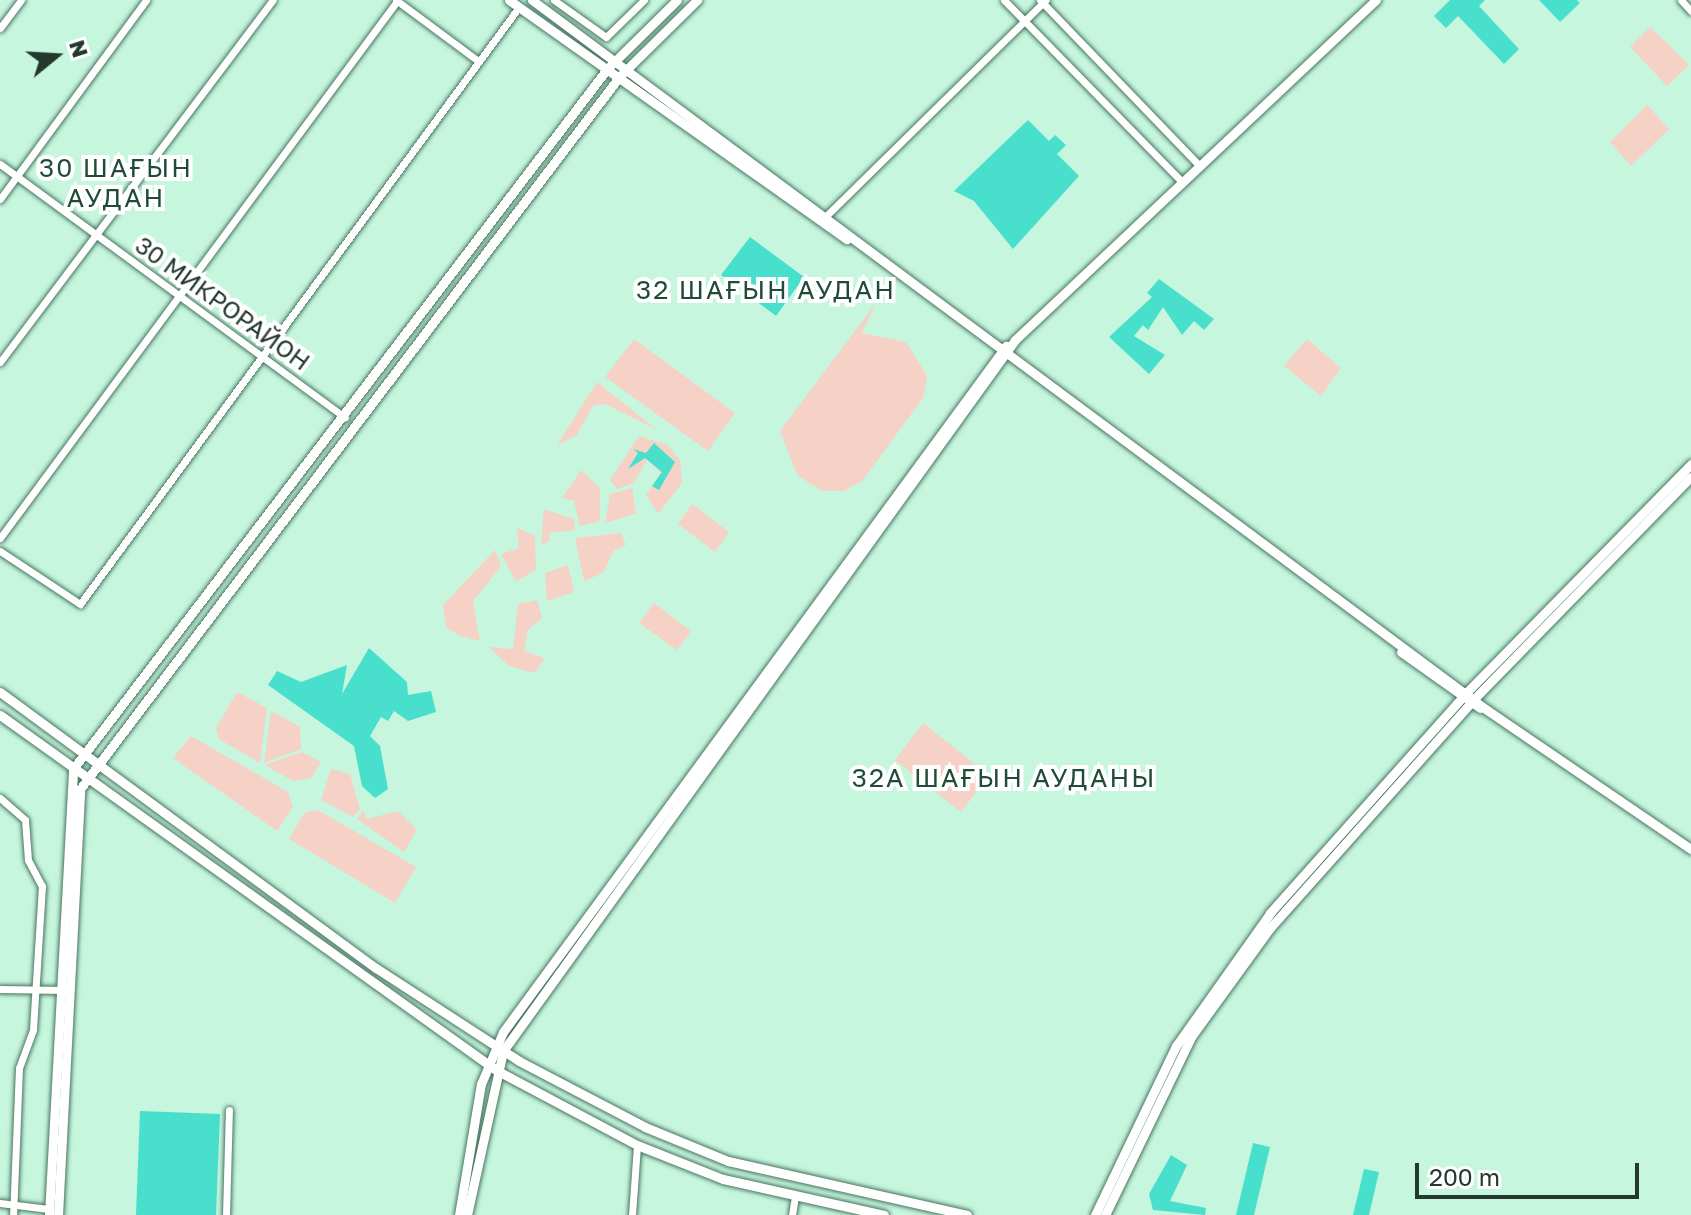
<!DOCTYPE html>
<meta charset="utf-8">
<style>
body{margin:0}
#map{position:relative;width:1691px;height:1215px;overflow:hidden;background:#c6f6de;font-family:"Golos Text",sans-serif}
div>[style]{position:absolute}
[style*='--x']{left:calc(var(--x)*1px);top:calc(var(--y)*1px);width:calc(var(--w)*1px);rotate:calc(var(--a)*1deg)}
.green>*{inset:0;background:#f5d2c5}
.building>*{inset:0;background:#48dfcc}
.roads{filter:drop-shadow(0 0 2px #497561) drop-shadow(0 0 2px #497561)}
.street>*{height:7px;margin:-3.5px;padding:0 3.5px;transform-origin:3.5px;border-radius:3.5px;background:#fff}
.secondary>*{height:9px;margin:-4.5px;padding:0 4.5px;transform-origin:4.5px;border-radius:4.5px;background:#fff}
span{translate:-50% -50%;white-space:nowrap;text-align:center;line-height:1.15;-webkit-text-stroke:8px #fff;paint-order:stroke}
.street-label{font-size:24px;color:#25382f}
.neighbourhood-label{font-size:26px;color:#1f4b38;letter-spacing:2px}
.north{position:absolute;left:16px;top:16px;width:80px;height:80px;-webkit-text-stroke:6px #fff;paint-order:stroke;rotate:72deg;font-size:22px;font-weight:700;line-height:32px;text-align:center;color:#25382f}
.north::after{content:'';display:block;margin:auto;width:28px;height:36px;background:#25382f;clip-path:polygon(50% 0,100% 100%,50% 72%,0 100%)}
.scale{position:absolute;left:1415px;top:1163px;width:224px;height:36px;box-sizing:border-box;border:4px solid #25382f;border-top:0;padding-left:10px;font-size:24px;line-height:28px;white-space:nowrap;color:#25382f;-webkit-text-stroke:6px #fff;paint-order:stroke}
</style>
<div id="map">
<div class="green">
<i style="clip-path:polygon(1650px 27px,1689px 65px,1667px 86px,1630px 47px)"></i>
<i style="clip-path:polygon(1647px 105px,1669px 129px,1631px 166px,1610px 142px)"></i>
<i style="clip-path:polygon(876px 303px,862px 333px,906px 342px,927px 376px,923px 398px,862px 481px,844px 491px,822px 491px,797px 475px,780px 431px)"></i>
<i style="clip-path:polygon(634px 339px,735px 413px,708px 451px,605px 377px)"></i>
<i style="clip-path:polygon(1307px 339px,1341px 368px,1321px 396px,1284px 366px)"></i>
<i style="clip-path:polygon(597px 382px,656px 429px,605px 404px,593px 406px,576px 436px,557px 445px)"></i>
<i style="clip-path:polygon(639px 436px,668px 445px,680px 461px,682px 483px,658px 514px,646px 495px,661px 473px,647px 460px,634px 483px,617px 489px,610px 480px)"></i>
<i style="clip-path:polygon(581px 470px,600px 488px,600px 521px,580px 526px,574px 501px,562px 498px)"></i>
<i style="clip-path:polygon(632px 488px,636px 514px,605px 523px,610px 494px)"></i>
<i style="clip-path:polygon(692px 504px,729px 532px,715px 552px,678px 524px)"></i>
<i style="clip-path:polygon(544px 509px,574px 519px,575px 530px,549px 533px,549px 542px,541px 545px)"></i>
<i style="clip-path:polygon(517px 528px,535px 536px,536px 569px,516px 582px,501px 554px,519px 548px)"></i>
<i style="clip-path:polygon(621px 533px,626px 545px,614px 550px,603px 573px,584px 581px,575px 538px)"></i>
<i style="clip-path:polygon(495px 550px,501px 566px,473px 601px,480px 641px,460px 636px,446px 627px,443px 605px)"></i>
<i style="clip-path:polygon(568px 565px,574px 592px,547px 601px,545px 573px)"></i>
<i style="clip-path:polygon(537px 600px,542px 618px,528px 630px,524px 651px,545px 658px,534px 673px,509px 666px,489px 647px,513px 649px,518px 604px)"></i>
<i style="clip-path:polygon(654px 603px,691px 631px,677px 650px,639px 623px)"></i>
<i style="clip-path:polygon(237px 692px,267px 708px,260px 763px,219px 739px,216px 728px)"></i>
<i style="clip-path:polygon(271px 711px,300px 727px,301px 749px,264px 763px)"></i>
<i style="clip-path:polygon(923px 723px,989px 775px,961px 812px,895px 760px)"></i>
<i style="clip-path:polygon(191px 736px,288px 792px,293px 807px,277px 831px,173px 758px)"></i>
<i style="clip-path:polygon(302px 752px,321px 762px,311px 778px,293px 781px,265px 765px)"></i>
<i style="clip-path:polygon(331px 769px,350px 774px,360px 809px,353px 817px,321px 800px)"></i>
<i style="clip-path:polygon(318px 810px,416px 867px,395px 903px,289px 839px,305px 812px)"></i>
<i style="clip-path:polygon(363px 811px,367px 819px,398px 811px,417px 830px,404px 852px,357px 819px)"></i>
</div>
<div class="building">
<i style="clip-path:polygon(1450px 0,1485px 0,1479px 6px,1519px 49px,1504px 64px,1458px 16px,1446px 28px,1434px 16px)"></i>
<i style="clip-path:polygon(1539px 0,1577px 0,1580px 3px,1560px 22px)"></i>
<i style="clip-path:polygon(1028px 120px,1049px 141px,1055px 135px,1066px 145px,1057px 154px,1079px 176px,1013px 249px,974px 201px,954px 191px)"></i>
<i style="clip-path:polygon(750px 237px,804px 277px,776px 316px,721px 275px)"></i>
<i style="clip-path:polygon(1159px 279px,1214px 319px,1204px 330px,1194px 321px,1182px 335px,1163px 307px,1148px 330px,1143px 325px,1134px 336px,1165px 355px,1149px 374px,1109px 337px,1152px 297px,1147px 293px)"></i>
<i style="clip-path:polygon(654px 443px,675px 462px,659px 490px,652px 486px,662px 472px,645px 458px,628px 469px,638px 453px,633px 449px,646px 453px)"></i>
<i style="clip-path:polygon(369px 648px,407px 682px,408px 695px,431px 691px,436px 712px,408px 721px,394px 711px,388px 721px,381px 717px,370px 736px,380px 746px,388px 789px,375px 798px,362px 786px,354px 746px,268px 685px,277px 671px,301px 682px,347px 665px,342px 694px)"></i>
<i style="clip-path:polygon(140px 1111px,220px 1114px,216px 1215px,136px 1215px)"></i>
<i style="clip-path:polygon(1253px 1143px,1270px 1147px,1254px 1215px,1236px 1215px)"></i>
<i style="clip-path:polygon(1171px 1155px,1187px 1165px,1170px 1201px,1206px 1208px,1205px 1215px,1153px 1210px,1149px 1194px)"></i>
<i style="clip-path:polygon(1364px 1169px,1379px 1172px,1369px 1215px,1353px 1215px)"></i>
</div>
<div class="roads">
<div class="street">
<i style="--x:396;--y:0;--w:102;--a:36.6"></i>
<i style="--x:554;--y:0;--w:64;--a:35.4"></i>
<i style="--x:606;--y:37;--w:53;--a:-44.2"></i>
<i style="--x:1004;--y:0;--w:255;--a:45.6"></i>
<i style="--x:1040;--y:0;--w:229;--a:46.1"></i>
<i style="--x:1681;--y:0;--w:15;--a:48"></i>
<i style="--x:0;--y:28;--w:35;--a:-53"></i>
<i style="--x:0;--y:164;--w:428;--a:36.3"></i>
<i style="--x:0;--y:199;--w:247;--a:-53.7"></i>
<i style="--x:826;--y:216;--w:308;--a:-44.5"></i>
<i style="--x:0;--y:362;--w:453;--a:-53"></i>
<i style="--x:0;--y:538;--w:668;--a:-53.52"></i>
<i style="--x:0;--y:551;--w:96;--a:33.5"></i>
<i style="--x:80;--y:604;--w:741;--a:-53.67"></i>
<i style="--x:0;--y:798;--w:33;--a:41"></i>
<i style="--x:25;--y:820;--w:40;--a:85.7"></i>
<i style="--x:28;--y:860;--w:30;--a:62"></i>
<i style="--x:42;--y:886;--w:144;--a:93.6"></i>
<i style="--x:33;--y:1030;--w:40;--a:110.2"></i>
<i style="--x:19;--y:1068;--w:147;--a:92.3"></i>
<i style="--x:0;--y:989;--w:66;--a:0.9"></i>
<i style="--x:0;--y:1203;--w:49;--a:7"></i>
<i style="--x:226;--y:1215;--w:105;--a:-88.4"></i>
<i style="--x:632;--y:1215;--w:70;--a:-85.9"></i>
<i style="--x:792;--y:1215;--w:20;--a:-81"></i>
</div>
<div class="secondary">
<i style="--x:509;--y:0;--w:414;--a:35.3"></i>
<i style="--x:532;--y:0;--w:1190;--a:36.63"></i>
<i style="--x:1487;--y:710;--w:247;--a:34.3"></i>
<i style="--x:1401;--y:652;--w:97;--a:35.3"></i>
<i style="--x:0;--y:692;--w:466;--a:36.3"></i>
<i style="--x:376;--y:968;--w:171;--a:33"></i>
<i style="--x:519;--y:1061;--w:142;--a:27.6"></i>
<i style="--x:645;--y:1127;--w:90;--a:22.3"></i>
<i style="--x:728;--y:1161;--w:245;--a:12.7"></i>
<i style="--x:0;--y:715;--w:610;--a:35.59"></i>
<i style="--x:496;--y:1070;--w:160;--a:28"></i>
<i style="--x:637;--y:1145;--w:92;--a:21.6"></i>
<i style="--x:723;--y:1179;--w:165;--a:12.6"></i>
<i style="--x:49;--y:1215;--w:447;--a:-86.9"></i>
<i style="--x:73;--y:769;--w:880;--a:-52.66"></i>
<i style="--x:607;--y:69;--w:98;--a:-44.6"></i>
<i style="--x:58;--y:1215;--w:427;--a:-87"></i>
<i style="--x:80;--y:789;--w:893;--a:-52.87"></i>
<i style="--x:619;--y:77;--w:110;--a:-44.6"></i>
<i style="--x:459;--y:1215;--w:133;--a:-80.5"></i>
<i style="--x:481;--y:1084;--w:56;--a:-67.1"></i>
<i style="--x:503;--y:1032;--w:851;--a:-53.75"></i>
<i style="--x:467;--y:1215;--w:168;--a:-77.6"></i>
<i style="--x:503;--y:1051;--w:876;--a:-54.24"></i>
<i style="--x:1015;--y:340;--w:496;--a:-43.3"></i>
<i style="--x:1095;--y:1215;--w:187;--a:-64.4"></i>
<i style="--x:1176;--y:1046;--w:163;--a:-54.7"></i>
<i style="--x:1270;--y:913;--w:296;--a:-48.3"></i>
<i style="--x:1467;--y:692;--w:320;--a:-45.5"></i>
<i style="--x:1105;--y:1215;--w:198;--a:-64.2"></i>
<i style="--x:1191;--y:1037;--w:135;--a:-54.1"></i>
<i style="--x:1270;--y:928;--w:307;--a:-48.3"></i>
<i style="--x:1474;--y:699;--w:310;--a:-45.7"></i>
</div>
</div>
<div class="street-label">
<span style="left:223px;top:303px;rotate:36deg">30 МИКРОРАЙОН</span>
</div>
<div class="neighbourhood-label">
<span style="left:116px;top:183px">30 ШАҒЫН<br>АУДАН</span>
<span style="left:766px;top:290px">32 ШАҒЫН АУДАН</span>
<span style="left:1004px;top:778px">32А ШАҒЫН АУДАНЫ</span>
</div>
<div class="north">N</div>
<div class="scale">200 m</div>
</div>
